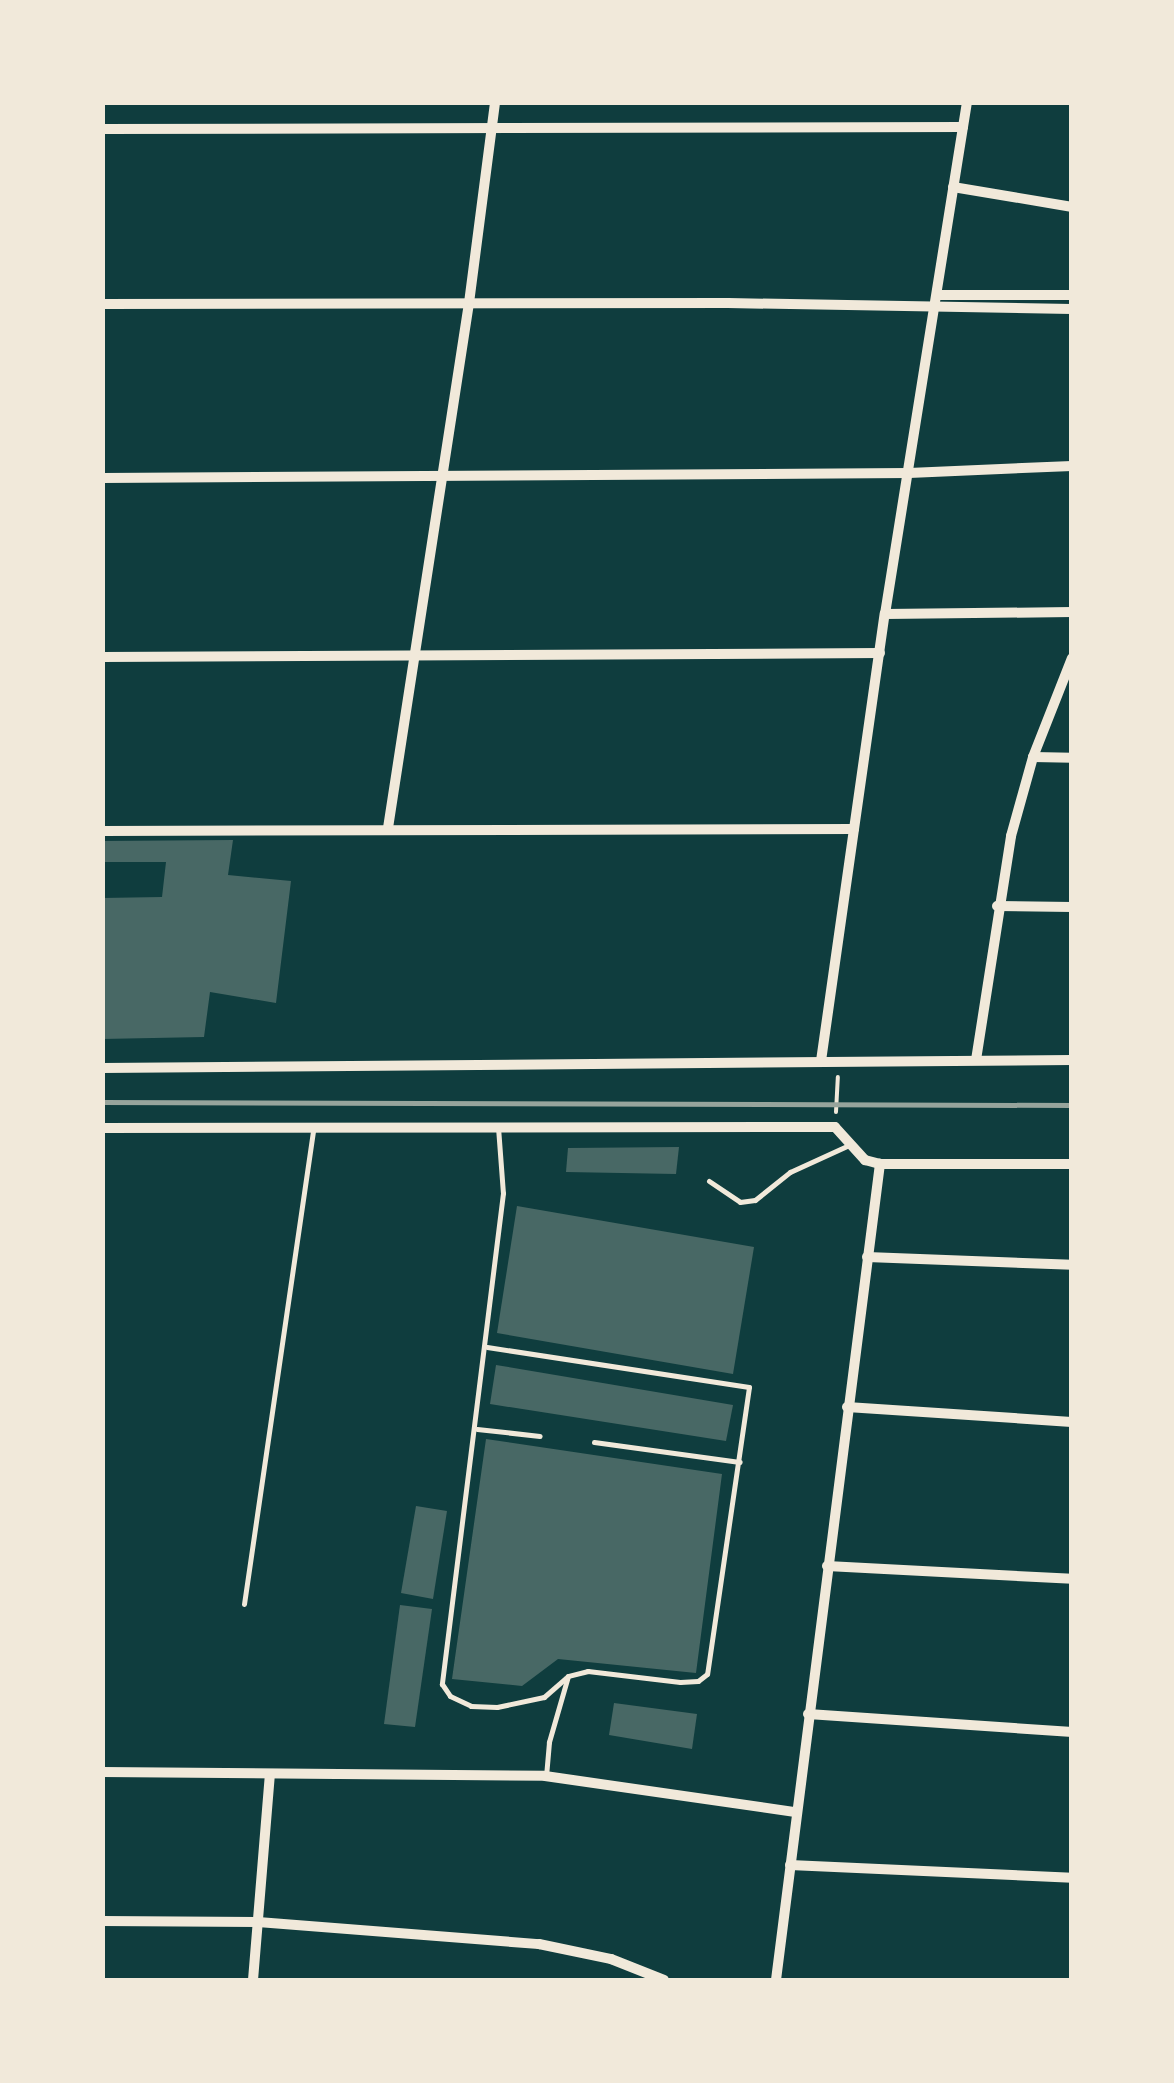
<!DOCTYPE html>
<style>
body{margin:0}
#map{position:relative;width:1174px;height:2083px;overflow:hidden;background:#0f3d3e;font-family:Helvetica,sans-serif}
div>[style]{position:absolute}
[style*='--x']{left:calc(var(--x)*1px);top:calc(var(--y)*1px);width:calc(var(--w)*1px);rotate:calc(var(--a)*1deg)}
.building>*{inset:0;background:#486865}
.path>*{height:4px;margin:-2px;padding:0 2px;transform-origin:2px;border-radius:2px;background:#f1e9da}
.service>*{height:5px;margin:-2.5px;padding:0 2.5px;transform-origin:2.5px;border-radius:2.5px;background:#f1e9da}
.minor>*{height:10px;margin:-5px;padding:0 5px;transform-origin:5px;border-radius:5px;background:#f1e9da}
.rail>*{height:5px;margin:-2.5px;padding:0 2.5px;transform-origin:2.5px;border-radius:2.5px;background:#97a49c}
span{translate:-50% -50%;white-space:nowrap;text-align:center;line-height:1.15;-webkit-text-stroke:8px #f1e9da;paint-order:stroke}
.frame{position:absolute;inset:0;border:105px solid #f1e9da;pointer-events:none}
</style>
<div id="map">
<div class="building">
<i style="clip-path:polygon(233px 840px,228px 875px,291px 881px,276px 1003px,210px 992px,204px 1037px,102px 1039px,102px 898px,162px 897px,166px 862px,102px 862px,102px 841px)"></i>
<i style="clip-path:polygon(679px 1147px,676px 1174px,566px 1172px,568px 1148px)"></i>
<i style="clip-path:polygon(517px 1206px,754px 1247px,733px 1374px,497px 1333px)"></i>
<i style="clip-path:polygon(496px 1365px,733px 1405px,726px 1441px,490px 1404px)"></i>
<i style="clip-path:polygon(486px 1439px,722px 1474px,696px 1673px,558px 1659px,522px 1686px,452px 1679px)"></i>
<i style="clip-path:polygon(416px 1506px,447px 1511px,433px 1599px,401px 1593px)"></i>
<i style="clip-path:polygon(400px 1605px,432px 1609px,415px 1727px,384px 1724px)"></i>
<i style="clip-path:polygon(614px 1703px,697px 1714px,692px 1749px,609px 1735px)"></i>
</div>
<div class="path">
<i style="--x:836;--y:1112;--w:35;--a:-87"></i>
</div>
<div class="service">
<i style="--x:498;--y:1127;--w:66;--a:85.7"></i>
<i style="--x:503;--y:1193;--w:495;--a:97.1"></i>
<i style="--x:442;--y:1684;--w:14;--a:56"></i>
<i style="--x:450;--y:1696;--w:23;--a:25"></i>
<i style="--x:471;--y:1706;--w:26;--a:2"></i>
<i style="--x:497;--y:1707;--w:48;--a:-12"></i>
<i style="--x:544;--y:1697;--w:29;--a:-41"></i>
<i style="--x:709;--y:1181;--w:37;--a:34"></i>
<i style="--x:740;--y:1202;--w:15;--a:-8"></i>
<i style="--x:755;--y:1200;--w:45;--a:-38.7"></i>
<i style="--x:790;--y:1172;--w:65;--a:-24.6"></i>
<i style="--x:487;--y:1347;--w:265;--a:8.7"></i>
<i style="--x:749;--y:1387;--w:290;--a:98.3"></i>
<i style="--x:707;--y:1674;--w:11;--a:142"></i>
<i style="--x:698;--y:1681;--w:18;--a:177"></i>
<i style="--x:680;--y:1682;--w:93;--a:-173.2"></i>
<i style="--x:588;--y:1671;--w:21;--a:166"></i>
<i style="--x:568;--y:1676;--w:69;--a:106.1"></i>
<i style="--x:549;--y:1742;--w:32;--a:95"></i>
<i style="--x:477;--y:1429;--w:63;--a:6.3"></i>
<i style="--x:594;--y:1442;--w:147;--a:7.8"></i>
<i style="--x:244;--y:1604;--w:482;--a:-81.7"></i>
</div>
<div class="minor">
<i style="--x:102;--y:129;--w:861;--a:-0.13"></i>
<i style="--x:953;--y:187;--w:121;--a:9.5"></i>
<i style="--x:937;--y:295;--w:135;--a:0"></i>
<i style="--x:102;--y:304;--w:626;--a:-0.09"></i>
<i style="--x:728;--y:303;--w:344;--a:1"></i>
<i style="--x:102;--y:478;--w:807;--a:-0.35"></i>
<i style="--x:909;--y:473;--w:163;--a:-2.5"></i>
<i style="--x:885;--y:614;--w:187;--a:-0.6"></i>
<i style="--x:102;--y:657;--w:778;--a:-0.29"></i>
<i style="--x:1033;--y:757;--w:39;--a:1"></i>
<i style="--x:388;--y:828;--w:531;--a:-81.23"></i>
<i style="--x:469;--y:303;--w:203;--a:-82.6"></i>
<i style="--x:102;--y:831;--w:752;--a:-0.15"></i>
<i style="--x:997;--y:906;--w:75;--a:0.8"></i>
<i style="--x:976;--y:1060;--w:227;--a:-81.1"></i>
<i style="--x:1011;--y:836;--w:82;--a:-74.4"></i>
<i style="--x:1033;--y:757;--w:106;--a:-68.5"></i>
<i style="--x:821;--y:1061;--w:452;--a:-81.9"></i>
<i style="--x:885;--y:614;--w:519;--a:-80.9"></i>
<i style="--x:102;--y:1068;--w:970;--a:-0.47"></i>
<i style="--x:102;--y:1128;--w:733;--a:-0.08"></i>
<i style="--x:835;--y:1127;--w:45;--a:47.7"></i>
<i style="--x:865;--y:1160;--w:16;--a:15"></i>
<i style="--x:880;--y:1164;--w:192;--a:0"></i>
<i style="--x:867;--y:1257;--w:205;--a:2.2"></i>
<i style="--x:847;--y:1407;--w:225;--a:3.8"></i>
<i style="--x:827;--y:1566;--w:245;--a:3"></i>
<i style="--x:808;--y:1714;--w:265;--a:3.9"></i>
<i style="--x:102;--y:1772;--w:443;--a:0.5"></i>
<i style="--x:545;--y:1776;--w:253;--a:8.2"></i>
<i style="--x:790;--y:1865;--w:282;--a:2.6"></i>
<i style="--x:102;--y:1921;--w:156;--a:0.4"></i>
<i style="--x:258;--y:1922;--w:282;--a:4.5"></i>
<i style="--x:539;--y:1944;--w:74;--a:11.8"></i>
<i style="--x:611;--y:1959;--w:57;--a:21.6"></i>
<i style="--x:253;--y:1980;--w:206;--a:-85.3"></i>
<i style="--x:776;--y:1980;--w:823;--a:-82.74"></i>
</div>
<div class="rail">
<i style="--x:102;--y:1102;--w:970;--a:0.18"></i>
</div>
<div class="frame"></div>
</div>
